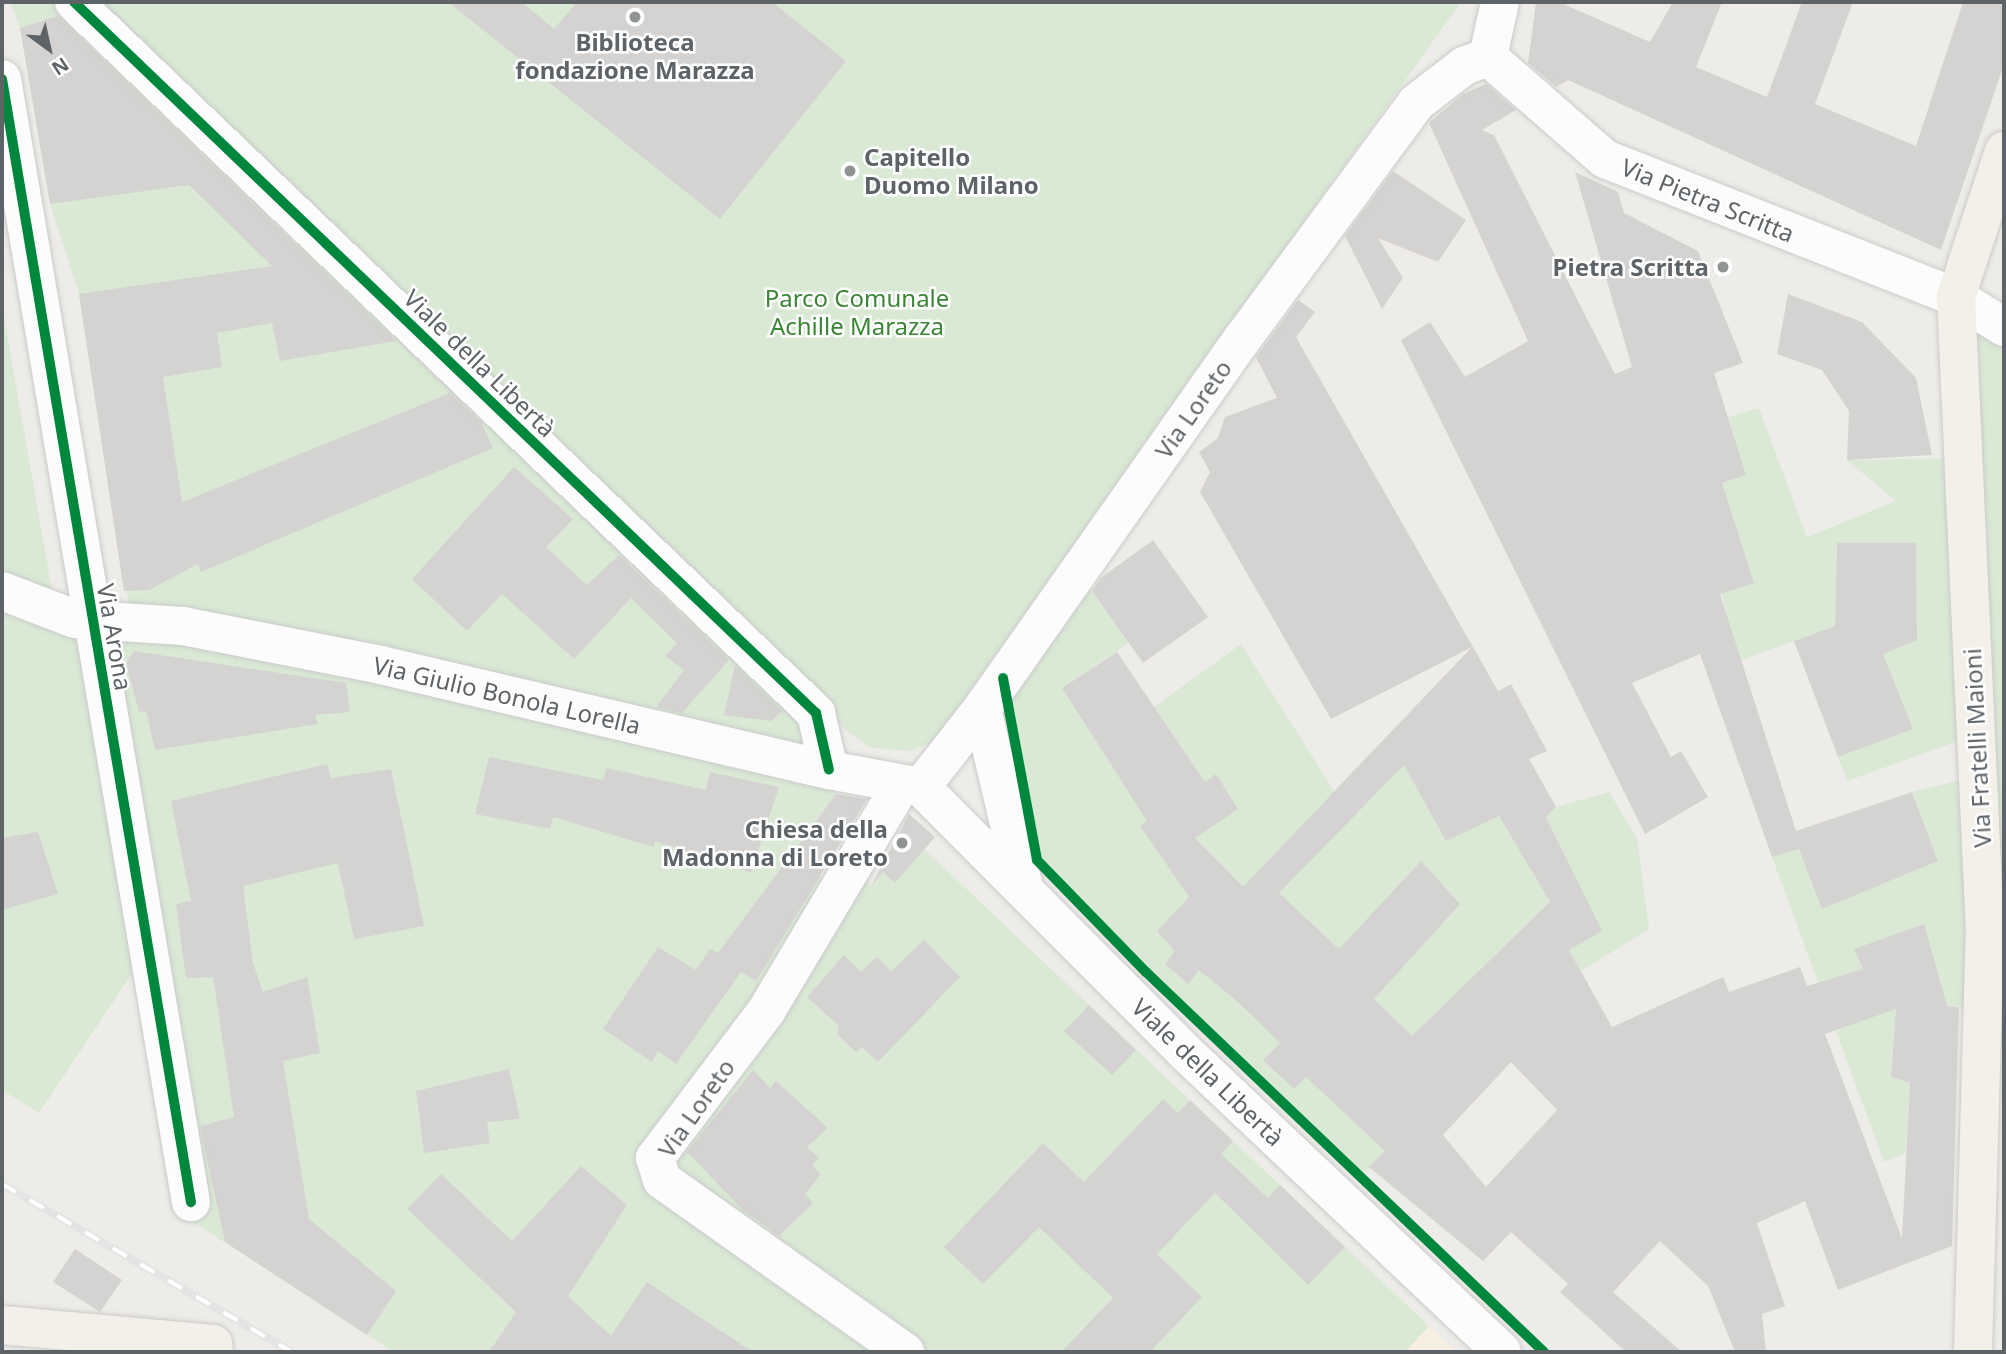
<!DOCTYPE html>
<meta charset="utf-8">
<style>
body{margin:0}
#map{position:relative;width:2006px;height:1354px;overflow:hidden;background:#eeece8;font-family:"Noto Sans",sans-serif}
div>[style]{position:absolute}
[style*='--x']{left:calc(var(--x)*1px);top:calc(var(--y)*1px);width:calc(var(--w)*1px);rotate:calc(var(--a)*1deg)}
.commercial>*{inset:0;background:#f7efe2}
.green>*{inset:0;background:#d9e9d4}
.building>*{inset:0;background:#d5d3d1}
.roads{filter:drop-shadow(0 0 2px #cacbca) drop-shadow(0 0 2px #cacbca)}
.minor>*{height:38px;margin:-19px;padding:0 19px;transform-origin:19px;border-radius:19px;background:#fcfcfc}
.major>*{height:38px;margin:-19px;padding:0 19px;transform-origin:19px;border-radius:19px;background:#f3f0e9}
.rail>*{height:8px;margin-top:-4px;transform-origin:0;background:repeating-linear-gradient(90deg,#fff 0 16px,#e3e4e3 0 32px);box-sizing:border-box;border-block:2px solid #e3e4e3}
.cycleway>*{height:10px;margin:-5px;padding:0 5px;transform-origin:5px;border-radius:5px;background:#00873e}
.dots>*{width:19px;height:19px;translate:-50% -50%;box-sizing:border-box;border:4px solid #fff;border-radius:50%}
span{translate:-50% -50%;white-space:nowrap;text-align:center;line-height:1.15;-webkit-text-stroke:5px #fff;paint-order:stroke}
.poi-label{font-size:24px;color:#5e6367;font-weight:700}
.left{translate:0 -50%;text-align:left}
.right{translate:-100% -50%;text-align:right}
.street-label{font-size:24px;color:#5e6367}
.park-label{font-size:24px;color:#3b8635}
.frame{position:absolute;inset:0;border:4px solid #5e6367;pointer-events:none}
.north{position:absolute;left:14px;top:14px;width:70px;height:70px;-webkit-text-stroke:5px #fff;paint-order:stroke;rotate:147deg;font-size:19px;font-weight:700;line-height:28px;text-align:center;color:#5e6367}
.north::after{content:'';display:block;margin:auto;width:24px;height:32px;background:#5e6367;clip-path:polygon(50% 0,100% 100%,50% 72%,0 100%)}
</style>
<div id="map">
<div class="commercial">
<i style="clip-path:polygon(1429px 1326px,1457px 1352px,1405px 1352px)"></i>
</div>
<div class="green">
<i style="clip-path:polygon(11px 2px,74px 2px,816px 713px,843px 784px,789px 858px,829px 882px,850px 868px,871px 885px,883px 872px,895px 883px,924px 849px,1429px 1326px,1405px 1352px,394px 1352px,193px 1222px,147px 951px,39px 1113px,2px 1090px,2px 610px,132px 624px,79px 294px,50px 204px,20px 28px)"></i>
<i style="clip-path:polygon(88px 2px,1461px 2px,934px 741px,911px 751px,871px 748px,848px 732px)"></i>
<i style="clip-path:polygon(1956px 297px,2004px 327px,2004px 1047px,1982px 1047px,1983px 1007px,1922px 1006px,1895px 1025px,1891px 1077px,1910px 1083px,1906px 1153px,1884px 1162px,1772px 857px,1802px 848px,1822px 909px,1938px 861px,1912px 792px,1978px 776px,1975px 735px,1847px 781px,1838px 757px,1913px 729px,1883px 654px,1917px 640px,1916px 543px,1837px 543px,1835px 626px,1739px 661px,1695px 493px,1745px 475px,1728px 417px,1759px 408px,1807px 537px,1896px 501px,1847px 460px,1963px 458px)"></i>
<i style="clip-path:polygon(2px 317px,4px 317px,56px 614px,2px 591px)"></i>
<i style="clip-path:polygon(1078px 573px,1129px 643px,1062px 688px,1128px 791px,1187px 755px,1154px 707px,1241px 644px,1334px 791px,1366px 758px,1392px 743px,1499px 816px,1576px 946px,1601px 931px,1546px 817px,1556px 807px,1609px 792px,1637px 838px,1649px 929px,1581px 971px,1546px 908px,1463px 1069px,1361px 1178px,1146px 972px,1037px 860px,1003px 678px)"></i>
</div>
<div class="building">
<i style="clip-path:polygon(448px 2px,522px 2px,554px 29px,577px 2px,772px 2px,846px 61px,720px 219px)"></i>
<i style="clip-path:polygon(1536px 2px,1559px 2px,1650px 42px,1673px 2px,1722px 2px,1696px 67px,1767px 97px,1802px 2px,1853px 2px,1815px 104px,1916px 146px,1963px 2px,2004px 2px,2004px 64px,1941px 250px,1568px 80px,1556px 87px,1528px 63px)"></i>
<i style="clip-path:polygon(58px 16px,396px 341px,280px 361px,272px 323px,217px 333px,222px 367px,163px 377px,182px 502px,450px 393px,481px 422px,493px 448px,201px 572px,198px 564px,149px 590px,124px 591px,79px 294px,272px 266px,189px 185px,50px 204px,20px 28px)"></i>
<i style="clip-path:polygon(1486px 84px,1516px 110px,1482px 130px,1494px 135px,1615px 374px,1632px 367px,1575px 172px,1618px 192px,1624px 213px,1698px 251px,1743px 363px,1714px 373px,1746px 475px,1722px 483px,1754px 583px,1720px 594px,1796px 831px,1912px 792px,1938px 861px,1822px 909px,1799px 849px,1772px 857px,1700px 654px,1632px 683px,1671px 757px,1681px 751px,1708px 797px,1645px 834px,1401px 340px,1430px 322px,1465px 377px,1528px 341px,1429px 123px,1463px 94px)"></i>
<i style="clip-path:polygon(1393px 171px,1466px 220px,1438px 262px,1378px 238px,1403px 278px,1382px 309px,1345px 236px)"></i>
<i style="clip-path:polygon(1788px 294px,1862px 322px,1916px 378px,1932px 455px,1847px 460px,1849px 411px,1822px 370px,1777px 354px)"></i>
<i style="clip-path:polygon(evenodd,1298px 300px,1315px 312px,1296px 337px,1498px 691px,1511px 684px,1547px 751px,1529px 759px,1556px 807px,1546px 817px,1602px 931px,1569px 950px,1612px 1027px,1723px 977px,1729px 992px,1800px 967px,1807px 986px,1863px 969px,1854px 949px,1924px 924px,1947px 1006px,1959px 1007px,1952px 1246px,1838px 1290px,1805px 1201px,1757px 1223px,1785px 1306px,1762px 1314px,1766px 1352px,1735px 1352px,1708px 1286px,1660px 1241px,1613px 1292px,1682px 1352px,1626px 1352px,1560px 1292px,1568px 1284px,1511px 1232px,1483px 1261px,1369px 1167px,1385px 1151px,1306px 1077px,1294px 1089px,1263px 1060px,1280px 1043px,1238px 1002px,1199px 970px,1188px 984px,1165px 964px,1175px 951px,1157px 931px,1189px 897px,1140px 826px,1147px 821px,1062px 688px,1117px 652px,1205px 782px,1216px 774px,1238px 809px,1195px 838px,1243px 887px,1472px 647px,1331px 719px,1200px 492px,1210px 472px,1199px 452px,1218px 438px,1225px 417px,1277px 398px,1256px 357px,1298px 300px,1404px 765px,1446px 841px,1499px 816px,1550px 902px,1412px 1036px,1374px 999px,1460px 904px,1421px 861px,1339px 949px,1279px 893px,1404px 765px,1298px 300px,1896px 1009px,1891px 1077px,1910px 1083px,1902px 1238px,1825px 1034px,1896px 1009px,1298px 300px,1511px 1062px,1557px 1110px,1486px 1187px,1443px 1135px,1511px 1062px)"></i>
<i style="clip-path:polygon(514px 467px,573px 519px,546px 547px,587px 585px,619px 555px,729px 660px,682px 713px,656px 707px,684px 670px,665px 656px,677px 643px,631px 598px,574px 659px,502px 594px,467px 631px,412px 579px)"></i>
<i style="clip-path:polygon(1153px 540px,1208px 617px,1143px 663px,1092px 591px,1102px 577px)"></i>
<i style="clip-path:polygon(1837px 543px,1916px 543px,1917px 640px,1883px 654px,1913px 729px,1838px 757px,1794px 641px,1835px 626px)"></i>
<i style="clip-path:polygon(134px 651px,346px 683px,350px 712px,315px 715px,318px 724px,155px 750px,146px 711px,139px 712px,126px 664px)"></i>
<i style="clip-path:polygon(735px 666px,782px 711px,771px 721px,724px 715px)"></i>
<i style="clip-path:polygon(489px 757px,603px 780px,606px 768px,706px 790px,710px 772px,779px 787px,751px 873px,655px 841px,654px 847px,553px 817px,550px 829px,475px 814px)"></i>
<i style="clip-path:polygon(327px 764px,331px 778px,391px 769px,424px 926px,354px 939px,338px 863px,243px 886px,253px 963px,263px 992px,307px 977px,320px 1053px,283px 1061px,309px 1219px,396px 1291px,367px 1335px,225px 1242px,200px 1126px,234px 1117px,213px 977px,186px 978px,176px 904px,191px 901px,171px 801px)"></i>
<i style="clip-path:polygon(836px 794px,867px 799px,756px 981px,741px 972px,676px 1064px,658px 1051px,652px 1062px,603px 1029px,658px 947px,696px 970px,710px 949px,718px 953px)"></i>
<i style="clip-path:polygon(909px 814px,935px 837px,895px 883px,883px 872px,871px 886px)"></i>
<i style="clip-path:polygon(38px 832px,58px 894px,2px 910px,2px 838px)"></i>
<i style="clip-path:polygon(924px 940px,960px 977px,878px 1062px,862px 1047px,856px 1052px,837px 1034px,839px 1026px,807px 997px,844px 955px,861px 972px,877px 957px,891px 971px)"></i>
<i style="clip-path:polygon(1089px 1005px,1136px 1050px,1112px 1075px,1064px 1031px)"></i>
<i style="clip-path:polygon(509px 1069px,520px 1119px,487px 1122px,490px 1143px,424px 1153px,416px 1091px)"></i>
<i style="clip-path:polygon(753px 1070px,770px 1088px,776px 1081px,828px 1128px,807px 1147px,819px 1158px,812px 1165px,821px 1174px,805px 1194px,813px 1203px,779px 1236px,742px 1209px,687px 1152px)"></i>
<i style="clip-path:polygon(1163px 1099px,1178px 1113px,1190px 1100px,1233px 1141px,1221px 1154px,1268px 1198px,1280px 1185px,1345px 1247px,1308px 1285px,1215px 1193px,1157px 1254px,1202px 1297px,1150px 1352px,1061px 1352px,1113px 1298px,1039px 1227px,983px 1284px,944px 1247px,1043px 1143px,1084px 1182px)"></i>
<i style="clip-path:polygon(581px 1166px,627px 1205px,568px 1296px,611px 1336px,647px 1282px,753px 1352px,489px 1352px,516px 1312px,407px 1209px,441px 1174px,512px 1241px)"></i>
<i style="clip-path:polygon(75px 1249px,122px 1280px,100px 1312px,53px 1282px)"></i>
</div>
<div class="roads">
<div class="minor">
<i style="--x:74;--y:2;--w:1028;--a:43.78"></i>
<i style="--x:816;--y:713;--w:58;--a:77.2"></i>
<i style="--x:1488;--y:57;--w:155;--a:41.1"></i>
<i style="--x:1605;--y:159;--w:377;--a:21.5"></i>
<i style="--x:1956;--y:297;--w:57;--a:32"></i>
<i style="--x:1488;--y:57;--w:56;--a:-77.7"></i>
<i style="--x:2;--y:79;--w:1139;--a:80.45"></i>
<i style="--x:2;--y:591;--w:78;--a:21"></i>
<i style="--x:75;--y:619;--w:108;--a:3.7"></i>
<i style="--x:183;--y:626;--w:202;--a:11.1"></i>
<i style="--x:381;--y:665;--w:460;--a:13.2"></i>
<i style="--x:829;--y:770;--w:94;--a:10.5"></i>
<i style="--x:982;--y:709;--w:184;--a:76.8"></i>
<i style="--x:901;--y:785;--w:262;--a:120.8"></i>
<i style="--x:767;--y:1010;--w:186;--a:127.1"></i>
<i style="--x:655;--y:1158;--w:23;--a:72"></i>
<i style="--x:662;--y:1180;--w:298;--a:35.3"></i>
<i style="--x:921;--y:787;--w:99;--a:-52"></i>
<i style="--x:982;--y:709;--w:454;--a:-54.9"></i>
<i style="--x:1243;--y:338;--w:292;--a:-53.6"></i>
<i style="--x:1416;--y:103;--w:61;--a:-37.6"></i>
<i style="--x:1464;--y:66;--w:26;--a:-21"></i>
<i style="--x:921;--y:787;--w:374;--a:45.1"></i>
<i style="--x:1185;--y:1052;--w:436;--a:43.4"></i>
</div>
<div class="major">
<i style="--x:2;--y:1325;--w:212;--a:5.1"></i>
<i style="--x:213;--y:1344;--w:8;--a:83"></i>
<i style="--x:1973;--y:1352;--w:419;--a:-88.4"></i>
<i style="--x:1985;--y:933;--w:637;--a:-92.61"></i>
<i style="--x:1956;--y:297;--w:154;--a:-71.8"></i>
</div>
</div>
<div class="rail">
<i style="--x:2;--y:1184;--w:335;--a:30.1"></i>
</div>
<div class="cycleway">
<i style="--x:74;--y:2;--w:1028;--a:43.78"></i>
<i style="--x:816;--y:713;--w:58;--a:77.2"></i>
<i style="--x:2;--y:79;--w:1139;--a:80.45"></i>
<i style="--x:1003;--y:678;--w:185;--a:79.4"></i>
<i style="--x:1037;--y:860;--w:156;--a:45.8"></i>
<i style="--x:1146;--y:972;--w:550;--a:43.67"></i>
</div>
<div class="dots">
<i style="left:635px;top:17px;background:#909394"></i>
<i style="left:850px;top:171px;background:#909394"></i>
<i style="left:1723px;top:267px;background:#909394"></i>
<i style="left:902px;top:843px;background:#909394"></i>
</div>
<div class="poi-label">
<span style="left:635px;top:56px">Biblioteca<br>fondazione Marazza</span>
<span class="left" style="left:864px;top:171px">Capitello<br>Duomo Milano</span>
<span class="right" style="left:1709px;top:267px">Pietra Scritta</span>
<span class="right" style="left:888px;top:843px">Chiesa della<br>Madonna di Loreto</span>
</div>
<div class="street-label">
<span style="left:1708px;top:200px;rotate:22deg">Via Pietra Scritta</span>
<span style="left:480px;top:363px;rotate:44deg">Viale della Libertà</span>
<span style="left:1193px;top:409px;rotate:-55deg">Via Loreto</span>
<span style="left:115px;top:637px;rotate:80deg">Via Arona</span>
<span style="left:507px;top:695px;rotate:13deg">Via Giulio Bonola Lorella</span>
<span style="left:1977px;top:748px;rotate:-93deg">Via Fratelli Maioni</span>
<span style="left:1208px;top:1072px;rotate:44deg">Viale della Libertà</span>
<span style="left:696px;top:1108px;rotate:-55deg">Via Loreto</span>
</div>
<div class="park-label">
<span style="left:857px;top:312px">Parco Comunale<br>Achille Marazza</span>
</div>
<div class="frame"></div>
<div class="north">N</div>
</div>
